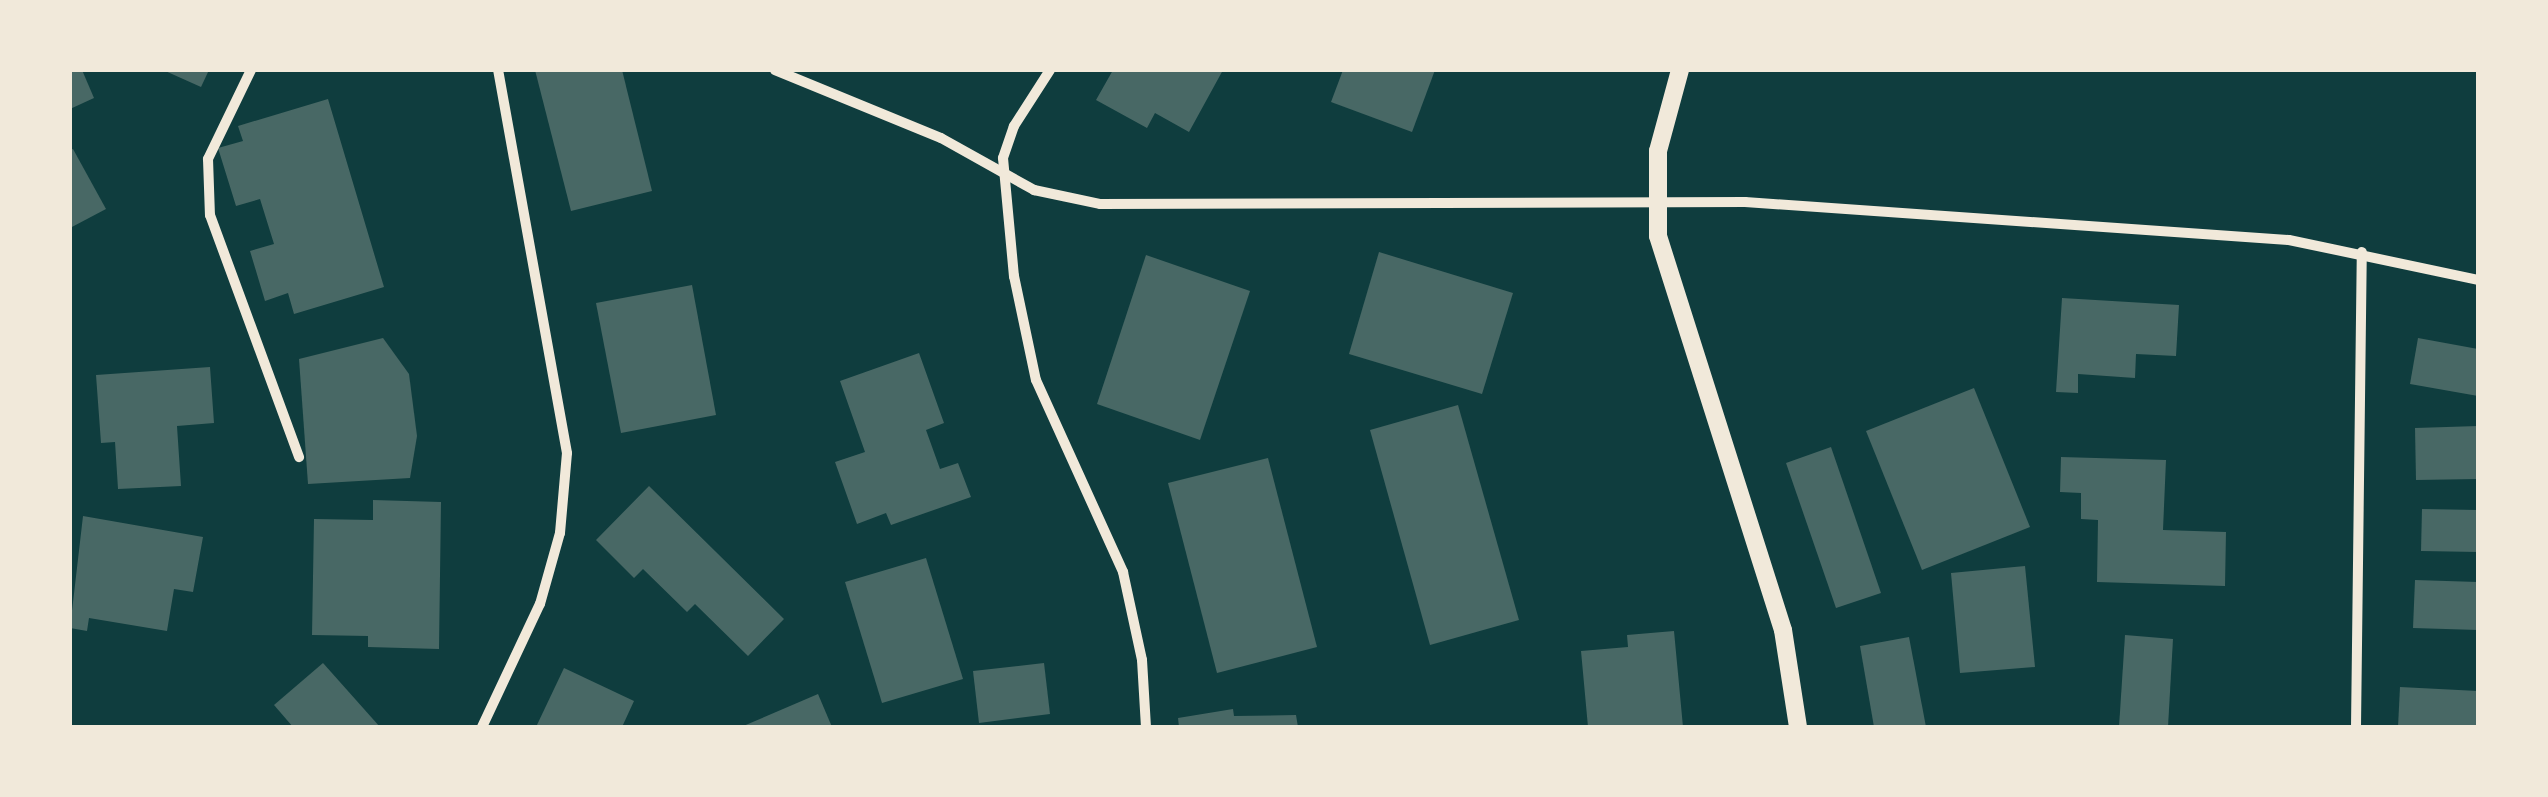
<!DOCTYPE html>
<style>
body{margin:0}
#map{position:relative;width:2548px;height:797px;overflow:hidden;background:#0f3d3e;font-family:"DejaVu Sans",sans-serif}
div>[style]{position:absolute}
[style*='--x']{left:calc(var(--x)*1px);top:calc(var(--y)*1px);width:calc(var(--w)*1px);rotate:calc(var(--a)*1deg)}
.building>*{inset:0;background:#486865}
.minor>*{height:10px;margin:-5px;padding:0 5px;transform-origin:5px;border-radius:5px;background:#f1e9da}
.tertiary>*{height:18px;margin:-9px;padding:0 9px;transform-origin:9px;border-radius:9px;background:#f1e9da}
span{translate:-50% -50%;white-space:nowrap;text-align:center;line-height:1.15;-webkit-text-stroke:8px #f1e9da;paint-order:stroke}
.frame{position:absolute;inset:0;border:72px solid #f1e9da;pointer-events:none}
</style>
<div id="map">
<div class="building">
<i style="clip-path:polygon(70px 70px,82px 70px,94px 98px,70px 109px)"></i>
<i style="clip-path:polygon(163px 70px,209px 70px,201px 87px)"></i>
<i style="clip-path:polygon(535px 70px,622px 70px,652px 191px,571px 211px)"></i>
<i style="clip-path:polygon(1113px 70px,1223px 70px,1189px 132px,1155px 113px,1147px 128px,1096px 100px)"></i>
<i style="clip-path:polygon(1343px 70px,1435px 70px,1412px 132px,1331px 102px)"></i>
<i style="clip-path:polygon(328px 99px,384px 287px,294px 314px,288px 293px,265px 301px,250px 251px,274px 244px,260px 199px,236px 206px,218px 148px,243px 141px,238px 126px)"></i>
<i style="clip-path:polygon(73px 149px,106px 209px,70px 228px,70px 150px)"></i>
<i style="clip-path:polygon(1379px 252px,1513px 293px,1482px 394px,1349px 354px)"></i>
<i style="clip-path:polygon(1146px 255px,1250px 291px,1200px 440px,1097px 404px)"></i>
<i style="clip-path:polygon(692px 285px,716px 415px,621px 433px,596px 303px)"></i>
<i style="clip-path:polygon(2062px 298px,2179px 305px,2176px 356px,2136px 354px,2135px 378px,2078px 374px,2078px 393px,2056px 392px)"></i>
<i style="clip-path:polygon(383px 338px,409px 374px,417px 436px,410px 478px,308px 484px,299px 359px)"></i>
<i style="clip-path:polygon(2418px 338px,2478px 349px,2478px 396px,2410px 384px)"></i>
<i style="clip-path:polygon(919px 353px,944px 423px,926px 430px,940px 469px,958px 463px,971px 497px,891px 525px,886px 513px,857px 524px,835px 462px,865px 452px,840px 381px)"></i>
<i style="clip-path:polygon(210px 367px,214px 423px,177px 426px,181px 486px,118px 489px,115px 442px,101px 443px,96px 375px)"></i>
<i style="clip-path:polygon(1974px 388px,2030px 527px,1922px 570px,1866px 431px)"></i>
<i style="clip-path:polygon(1458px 405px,1519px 620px,1430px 645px,1370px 430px)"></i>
<i style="clip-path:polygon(2478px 426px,2478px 479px,2416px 480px,2415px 428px)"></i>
<i style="clip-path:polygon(1831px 447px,1881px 593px,1836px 608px,1786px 463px)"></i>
<i style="clip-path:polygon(2061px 457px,2166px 460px,2163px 530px,2226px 532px,2225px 586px,2097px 582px,2098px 520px,2081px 519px,2081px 493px,2060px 492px)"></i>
<i style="clip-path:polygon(1268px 458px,1317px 647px,1217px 673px,1168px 483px)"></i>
<i style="clip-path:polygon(649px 486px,784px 619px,748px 656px,695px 604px,687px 612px,643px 569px,634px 578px,596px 540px)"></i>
<i style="clip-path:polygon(373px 500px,441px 502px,439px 649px,368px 647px,368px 636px,312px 635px,314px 519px,373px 520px)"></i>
<i style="clip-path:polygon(2422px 509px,2478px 510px,2478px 552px,2421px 551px)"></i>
<i style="clip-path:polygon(83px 516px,203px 537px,193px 592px,174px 589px,167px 631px,89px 618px,87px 631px,70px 628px)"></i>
<i style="clip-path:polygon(926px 558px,963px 679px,882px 703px,845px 582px)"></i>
<i style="clip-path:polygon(2025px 566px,2035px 667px,1960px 673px,1951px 573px)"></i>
<i style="clip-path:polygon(2415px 580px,2478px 582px,2478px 630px,2413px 628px)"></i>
<i style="clip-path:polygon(1674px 631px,1683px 727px,1588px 727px,1581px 651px,1628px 647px,1627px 635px)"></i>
<i style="clip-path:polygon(2125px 635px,2173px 639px,2168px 727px,2119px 727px)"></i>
<i style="clip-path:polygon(1909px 637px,1926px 727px,1874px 727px,1860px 646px)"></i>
<i style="clip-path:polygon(323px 663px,380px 727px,293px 727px,274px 705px)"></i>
<i style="clip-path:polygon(1044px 663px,1050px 714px,979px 723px,973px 671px)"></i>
<i style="clip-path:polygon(564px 668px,634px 701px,622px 727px,536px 727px)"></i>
<i style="clip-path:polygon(2400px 687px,2478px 691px,2478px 727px,2398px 727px)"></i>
<i style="clip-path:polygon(818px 694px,832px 727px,741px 727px)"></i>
<i style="clip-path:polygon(1233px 709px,1234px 716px,1296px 715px,1298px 727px,1179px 727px,1178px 718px)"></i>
</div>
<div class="minor">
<i style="--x:251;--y:70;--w:99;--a:115.8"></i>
<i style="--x:208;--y:159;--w:56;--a:88"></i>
<i style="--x:210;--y:215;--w:258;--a:69.8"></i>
<i style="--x:775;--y:70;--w:179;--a:22.3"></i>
<i style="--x:941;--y:138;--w:107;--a:29.2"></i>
<i style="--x:1034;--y:190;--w:67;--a:12"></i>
<i style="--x:1100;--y:204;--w:645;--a:-0.18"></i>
<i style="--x:1745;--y:202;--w:545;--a:4"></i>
<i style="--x:2289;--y:240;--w:193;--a:11.9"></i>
<i style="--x:1050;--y:70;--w:67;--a:122.7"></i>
<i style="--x:1014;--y:126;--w:34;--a:109"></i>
<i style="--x:1003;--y:158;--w:119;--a:84.7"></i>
<i style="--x:1014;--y:276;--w:106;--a:78.1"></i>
<i style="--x:1036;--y:380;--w:211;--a:65.6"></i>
<i style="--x:1123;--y:572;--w:90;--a:77.8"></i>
<i style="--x:1142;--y:660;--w:67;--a:86.6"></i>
<i style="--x:482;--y:727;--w:136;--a:-64.8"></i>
<i style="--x:540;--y:604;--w:74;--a:-74.3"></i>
<i style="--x:560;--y:533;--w:80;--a:-85"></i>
<i style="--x:567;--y:453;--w:389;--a:-100.2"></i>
<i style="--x:2356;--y:727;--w:475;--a:-89.3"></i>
</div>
<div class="tertiary">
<i style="--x:1680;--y:70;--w:84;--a:105.2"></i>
<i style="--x:1658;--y:151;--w:85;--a:90"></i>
<i style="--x:1658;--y:236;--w:413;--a:72.4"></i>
<i style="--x:1783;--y:630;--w:98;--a:81.2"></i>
</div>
<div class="frame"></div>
</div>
